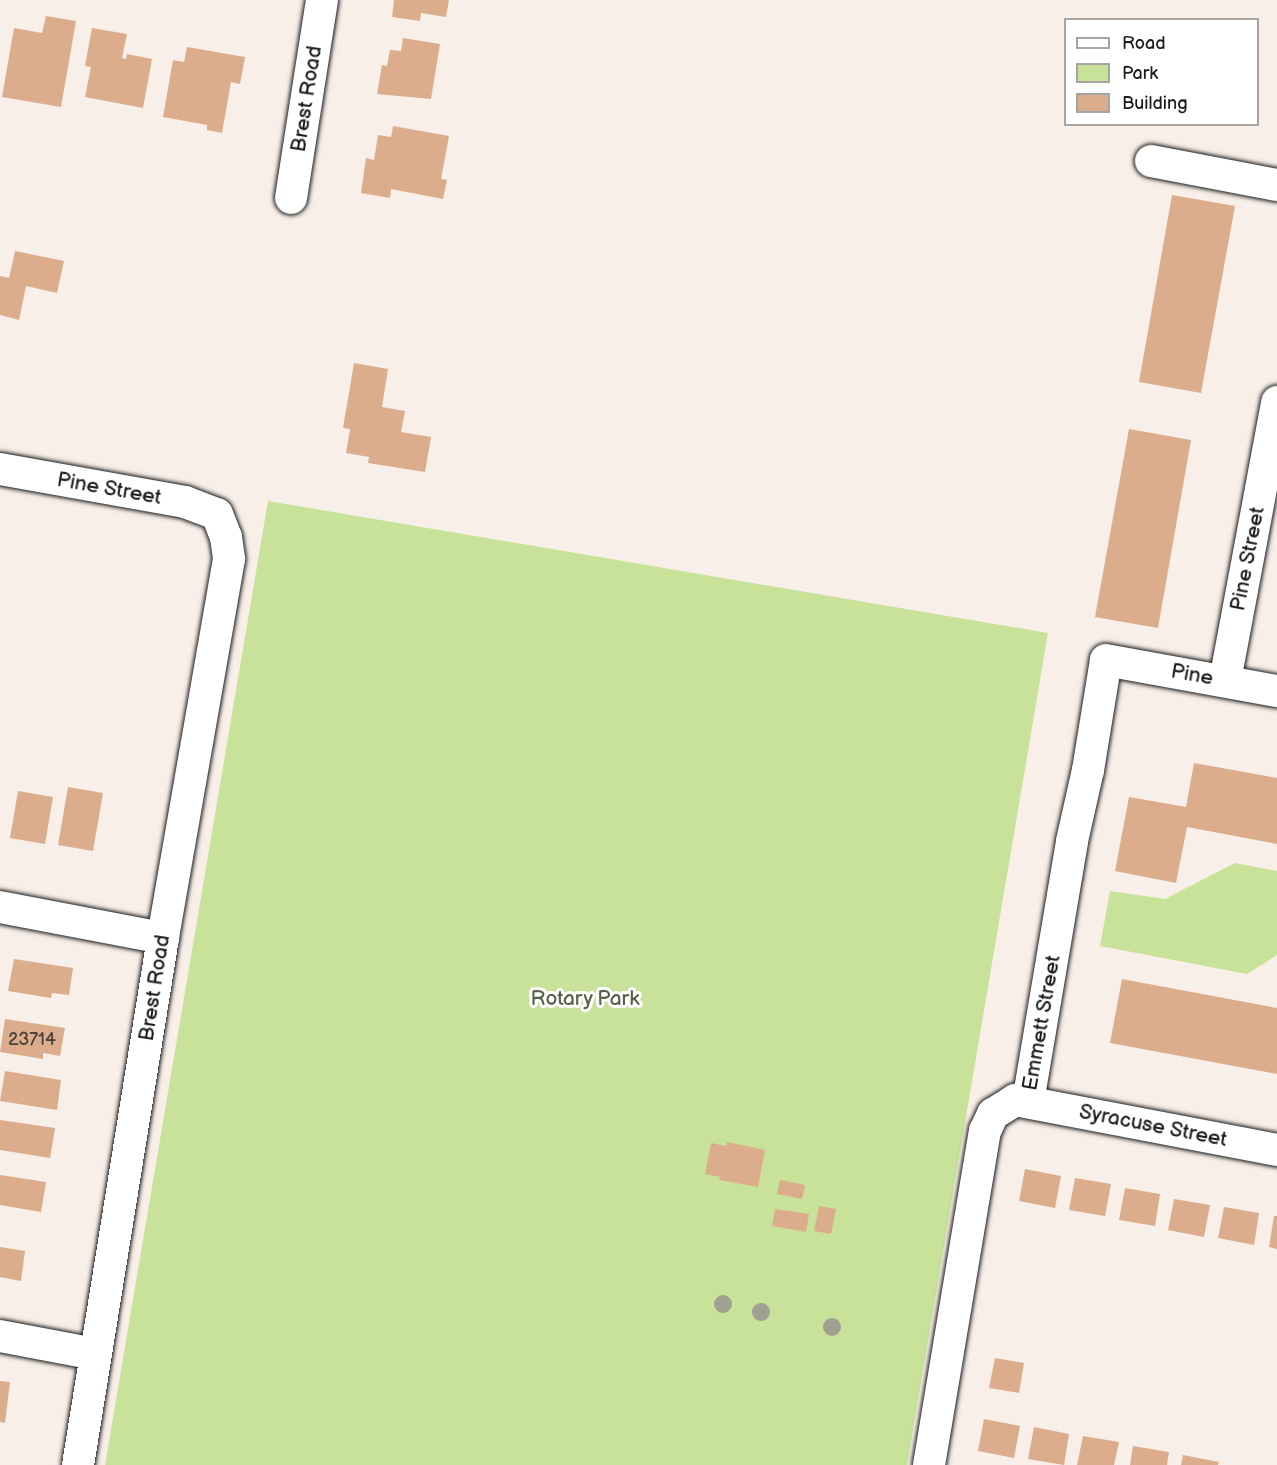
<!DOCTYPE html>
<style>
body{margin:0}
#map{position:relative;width:1277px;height:1465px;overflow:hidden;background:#f8efe8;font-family:"Balsamiq Sans",sans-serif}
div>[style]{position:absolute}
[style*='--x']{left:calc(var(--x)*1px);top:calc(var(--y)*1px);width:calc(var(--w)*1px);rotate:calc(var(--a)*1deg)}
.green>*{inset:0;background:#c8e299}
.building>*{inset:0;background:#dbad8c}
.roads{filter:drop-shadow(0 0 2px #1c1c1c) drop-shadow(0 0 2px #1c1c1c)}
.minor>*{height:32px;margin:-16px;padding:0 16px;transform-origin:16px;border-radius:16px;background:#fff}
.trees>*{width:18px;height:18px;margin:-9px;border-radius:50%;background:#a0a190}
span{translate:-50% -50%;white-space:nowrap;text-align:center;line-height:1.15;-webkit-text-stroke:6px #fff;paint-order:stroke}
.number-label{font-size:18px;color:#4c4038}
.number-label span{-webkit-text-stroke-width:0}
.street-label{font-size:21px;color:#1c1c1c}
.park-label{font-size:21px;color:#586148}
.legend{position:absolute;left:1064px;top:18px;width:195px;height:108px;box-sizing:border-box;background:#fff;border:2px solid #a4a4a4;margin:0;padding:8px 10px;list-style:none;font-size:18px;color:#1c1c1c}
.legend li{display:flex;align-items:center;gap:12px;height:30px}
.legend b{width:30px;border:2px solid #a4a4a4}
</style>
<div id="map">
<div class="green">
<i style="clip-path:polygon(268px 501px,1048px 633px,907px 1465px,105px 1465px)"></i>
<i style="clip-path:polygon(1235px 863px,1277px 871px,1277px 955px,1247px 974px,1100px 946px,1110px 891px,1165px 899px)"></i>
</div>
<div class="building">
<i style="clip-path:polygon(394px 0,449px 0,446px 17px,421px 13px,420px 21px,392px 17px)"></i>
<i style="clip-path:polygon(46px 16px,76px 21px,61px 107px,2px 97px,14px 28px,42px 33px)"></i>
<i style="clip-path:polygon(92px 28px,127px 34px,122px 58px,126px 59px,127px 54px,152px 59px,143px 108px,85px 97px,91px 67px,85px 66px)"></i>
<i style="clip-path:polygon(403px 38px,440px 44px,431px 99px,377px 94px,382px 65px,387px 66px,390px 50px,401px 51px)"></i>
<i style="clip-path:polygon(187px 47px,245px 57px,240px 84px,231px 82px,222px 133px,207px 130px,207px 125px,163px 117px,173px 60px,184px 62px)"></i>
<i style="clip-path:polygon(393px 126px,449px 136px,441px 179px,447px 180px,443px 199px,391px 189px,390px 198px,361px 193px,366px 158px,374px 160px,378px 135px,391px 137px)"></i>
<i style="clip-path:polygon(1172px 195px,1235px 206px,1201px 393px,1139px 382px)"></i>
<i style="clip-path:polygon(15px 251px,64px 261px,57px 293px,26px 286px,19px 320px,0 315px,0 276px,9px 278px)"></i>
<i style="clip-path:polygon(354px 363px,388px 369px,382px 407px,405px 411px,401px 432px,431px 437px,425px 472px,368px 463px,369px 457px,346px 453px,350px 429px,343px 428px)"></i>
<i style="clip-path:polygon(1129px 429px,1191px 440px,1158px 628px,1095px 617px)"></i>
<i style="clip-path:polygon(1194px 763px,1277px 778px,1277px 844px,1187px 827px,1176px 883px,1115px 871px,1129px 797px,1186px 807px)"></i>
<i style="clip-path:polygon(68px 787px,103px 793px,93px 851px,58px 845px)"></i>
<i style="clip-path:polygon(18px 791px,53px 797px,45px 844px,10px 838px)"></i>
<i style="clip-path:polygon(14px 959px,73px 968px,69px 995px,52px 993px,51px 998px,8px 991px)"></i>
<i style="clip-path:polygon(1122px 979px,1277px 1008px,1277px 1074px,1110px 1043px)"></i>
<i style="clip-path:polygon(5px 1019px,65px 1028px,60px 1056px,43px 1053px,43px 1059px,0 1052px)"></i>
<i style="clip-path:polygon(5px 1071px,61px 1080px,57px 1110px,0 1101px)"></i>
<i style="clip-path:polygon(0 1120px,55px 1128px,50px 1158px,0 1150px)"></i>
<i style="clip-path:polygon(727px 1142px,765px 1150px,758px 1187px,719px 1180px,720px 1177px,705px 1174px,711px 1143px,726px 1146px)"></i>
<i style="clip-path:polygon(1025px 1169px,1061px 1176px,1055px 1208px,1019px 1201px)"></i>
<i style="clip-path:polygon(0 1175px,46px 1182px,41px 1212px,0 1205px)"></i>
<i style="clip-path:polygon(1075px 1178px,1111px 1184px,1105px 1216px,1069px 1210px)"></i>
<i style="clip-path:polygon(780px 1180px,805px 1185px,802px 1199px,777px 1194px)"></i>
<i style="clip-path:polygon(1125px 1188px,1160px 1194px,1155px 1226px,1119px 1220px)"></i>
<i style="clip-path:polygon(1174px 1199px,1210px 1205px,1204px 1237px,1168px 1230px)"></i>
<i style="clip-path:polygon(819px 1206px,836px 1209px,831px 1234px,814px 1231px)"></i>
<i style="clip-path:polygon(1224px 1207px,1259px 1213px,1254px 1245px,1218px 1238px)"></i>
<i style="clip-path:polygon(775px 1209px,809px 1214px,806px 1232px,772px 1226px)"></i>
<i style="clip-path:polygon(1274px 1216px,1277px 1216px,1277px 1249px,1269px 1247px)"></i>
<i style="clip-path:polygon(0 1247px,25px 1251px,21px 1281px,0 1277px)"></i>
<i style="clip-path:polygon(995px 1358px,1024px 1363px,1019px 1393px,989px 1388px)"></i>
<i style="clip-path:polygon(0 1381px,10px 1382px,5px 1423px,0 1422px)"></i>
<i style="clip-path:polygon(984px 1419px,1020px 1426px,1014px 1458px,978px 1451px)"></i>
<i style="clip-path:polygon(1034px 1427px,1069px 1434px,1064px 1465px,1028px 1459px)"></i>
<i style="clip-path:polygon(1083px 1436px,1119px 1442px,1114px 1465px,1077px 1465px)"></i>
<i style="clip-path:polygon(1133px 1446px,1169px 1452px,1167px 1465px,1130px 1465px)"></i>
<i style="clip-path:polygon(1183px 1455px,1219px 1462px,1218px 1465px,1181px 1465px)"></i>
</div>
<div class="roads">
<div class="minor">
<i style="--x:1151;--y:161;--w:128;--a:10.8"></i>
<i style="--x:291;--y:198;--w:200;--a:-81.1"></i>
<i style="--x:0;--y:469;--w:188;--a:10.1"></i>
<i style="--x:185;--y:502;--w:34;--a:21"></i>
<i style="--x:217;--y:514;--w:25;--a:69"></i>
<i style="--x:226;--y:537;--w:22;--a:82"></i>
<i style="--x:229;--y:559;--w:385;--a:99.9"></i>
<i style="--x:163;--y:938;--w:534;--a:99.16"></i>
<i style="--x:1225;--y:681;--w:284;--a:-79.4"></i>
<i style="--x:0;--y:907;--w:166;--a:10.8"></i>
<i style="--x:1028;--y:1102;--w:265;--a:-80.4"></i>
<i style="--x:1072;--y:841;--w:73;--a:-77.3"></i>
<i style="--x:1088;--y:770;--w:111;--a:-80.7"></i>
<i style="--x:1106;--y:660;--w:174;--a:10.3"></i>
<i style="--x:0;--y:1336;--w:97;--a:10.7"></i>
<i style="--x:929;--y:1465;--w:339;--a:-80.5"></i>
<i style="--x:985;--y:1131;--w:19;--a:-65"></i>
<i style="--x:993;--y:1114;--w:26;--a:-32"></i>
<i style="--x:1015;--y:1100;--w:267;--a:10.8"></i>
</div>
</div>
<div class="trees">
<i style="left:723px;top:1304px"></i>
<i style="left:761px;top:1312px"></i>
<i style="left:832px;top:1327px"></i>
</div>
<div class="number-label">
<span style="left:32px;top:1040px">23714</span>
</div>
<div class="street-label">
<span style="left:307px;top:99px;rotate:-81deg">Brest Road</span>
<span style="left:109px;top:489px;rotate:10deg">Pine Street</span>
<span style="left:1248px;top:559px;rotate:-79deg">Pine Street</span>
<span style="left:1192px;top:675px;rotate:10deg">Pine</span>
<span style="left:155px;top:988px;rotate:-81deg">Brest Road</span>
<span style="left:1042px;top:1023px;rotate:-80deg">Emmett Street</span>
<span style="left:1153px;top:1126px;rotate:11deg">Syracuse Street</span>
</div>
<div class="park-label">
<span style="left:585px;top:999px">Rotary Park</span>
</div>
<ul class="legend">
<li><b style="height:8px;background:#fff"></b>Road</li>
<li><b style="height:16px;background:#c8e299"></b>Park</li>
<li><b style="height:16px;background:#dbad8c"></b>Building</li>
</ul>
</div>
